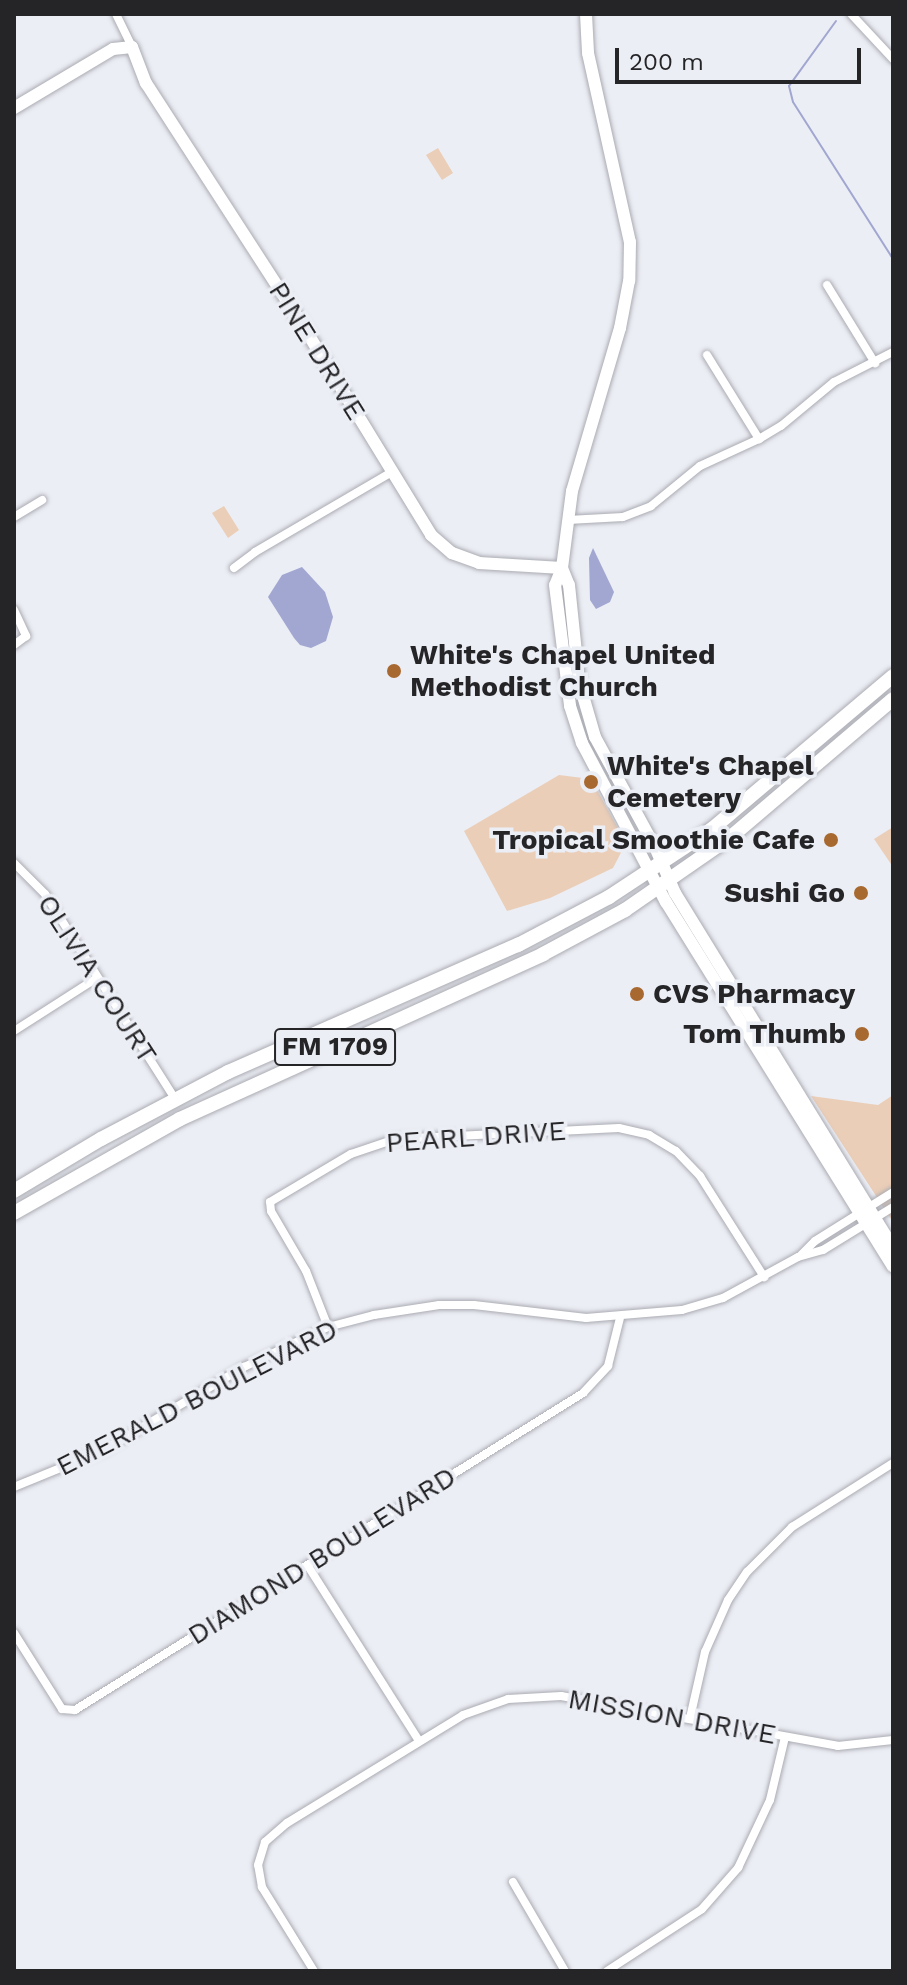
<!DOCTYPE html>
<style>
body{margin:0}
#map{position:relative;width:907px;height:1985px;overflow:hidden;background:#eceef5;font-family:"Work Sans",sans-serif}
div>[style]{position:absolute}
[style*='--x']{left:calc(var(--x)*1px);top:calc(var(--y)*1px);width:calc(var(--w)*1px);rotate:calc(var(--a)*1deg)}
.green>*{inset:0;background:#eaceb8}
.water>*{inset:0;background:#a1a7d0}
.stream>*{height:2px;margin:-1px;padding:0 1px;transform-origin:1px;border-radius:1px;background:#a1a7d0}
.roads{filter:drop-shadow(0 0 2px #aaabb2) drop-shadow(0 0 2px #aaabb2)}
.street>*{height:8px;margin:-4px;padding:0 4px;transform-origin:4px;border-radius:4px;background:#fff}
.secondary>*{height:12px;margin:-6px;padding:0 6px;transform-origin:6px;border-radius:6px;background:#fff}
.primary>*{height:14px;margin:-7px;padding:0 7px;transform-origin:7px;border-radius:7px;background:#fff}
.dots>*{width:22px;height:22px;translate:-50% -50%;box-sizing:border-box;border:4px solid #eceef5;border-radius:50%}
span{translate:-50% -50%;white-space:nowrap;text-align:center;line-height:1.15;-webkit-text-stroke:7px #eceef5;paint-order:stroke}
.shield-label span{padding:2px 6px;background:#eceef5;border:2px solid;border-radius:6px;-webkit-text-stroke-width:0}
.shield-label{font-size:26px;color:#252528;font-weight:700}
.street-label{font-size:28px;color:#252528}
.poi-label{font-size:28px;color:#252528;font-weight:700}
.left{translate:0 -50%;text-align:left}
.right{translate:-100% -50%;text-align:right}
.frame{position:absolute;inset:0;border:16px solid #252528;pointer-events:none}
.scale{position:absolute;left:615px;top:48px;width:246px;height:36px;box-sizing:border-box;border:4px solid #252528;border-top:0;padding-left:10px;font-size:24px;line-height:28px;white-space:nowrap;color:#252528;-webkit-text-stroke:6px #eceef5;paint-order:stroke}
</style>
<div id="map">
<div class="green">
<i style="clip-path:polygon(438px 148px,453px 173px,442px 180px,426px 155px)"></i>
<i style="clip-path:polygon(224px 506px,239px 530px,228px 538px,212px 513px)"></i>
<i style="clip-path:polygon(559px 775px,591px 779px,626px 843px,613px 868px,550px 898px,507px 911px,464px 831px)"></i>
<i style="clip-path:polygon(893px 827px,893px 867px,874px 839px)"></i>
<i style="clip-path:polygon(893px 1095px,893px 1222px,811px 1096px,878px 1105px)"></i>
</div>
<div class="water">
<i style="clip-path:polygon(593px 548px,614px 592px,610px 602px,596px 609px,590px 600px,589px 558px)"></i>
<i style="clip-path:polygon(302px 567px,325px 592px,333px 617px,326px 641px,311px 648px,300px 645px,294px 638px,268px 597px,282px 575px)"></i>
</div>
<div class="stream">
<i style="--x:891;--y:14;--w:4;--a:63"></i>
<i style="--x:836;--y:21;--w:80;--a:125.9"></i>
<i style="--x:789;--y:86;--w:16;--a:76"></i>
<i style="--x:793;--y:102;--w:186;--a:57.5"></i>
</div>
<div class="roads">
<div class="street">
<i style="--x:116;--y:14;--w:37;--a:64"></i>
<i style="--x:851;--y:14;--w:62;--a:47"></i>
<i style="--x:827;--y:285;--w:92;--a:58.4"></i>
<i style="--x:707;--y:355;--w:99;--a:58.2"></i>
<i style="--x:14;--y:517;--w:33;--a:-31"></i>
<i style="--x:568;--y:520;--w:55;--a:-3.1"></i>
<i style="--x:623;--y:517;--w:30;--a:-21"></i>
<i style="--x:651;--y:506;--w:63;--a:-39.2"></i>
<i style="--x:700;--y:466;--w:65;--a:-24.6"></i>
<i style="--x:759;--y:439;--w:26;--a:-31"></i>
<i style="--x:781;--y:426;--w:69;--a:-39.7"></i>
<i style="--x:834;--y:382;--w:66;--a:-27"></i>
<i style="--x:234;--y:568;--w:26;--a:-37"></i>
<i style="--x:255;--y:552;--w:159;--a:-30.3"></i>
<i style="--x:14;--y:610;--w:29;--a:65"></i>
<i style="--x:26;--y:636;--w:15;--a:143"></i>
<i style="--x:14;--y:863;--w:44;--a:45"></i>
<i style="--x:45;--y:894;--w:243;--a:57.6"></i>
<i style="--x:14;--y:1031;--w:98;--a:-32.6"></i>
<i style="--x:800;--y:1256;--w:21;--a:-45"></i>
<i style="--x:815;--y:1241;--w:92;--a:-32.1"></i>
<i style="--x:328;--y:1327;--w:60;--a:-111.4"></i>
<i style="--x:306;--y:1271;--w:69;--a:-120.3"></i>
<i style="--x:271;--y:1211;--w:9;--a:-96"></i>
<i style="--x:270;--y:1202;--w:94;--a:-30.7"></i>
<i style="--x:351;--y:1154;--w:46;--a:-18.8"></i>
<i style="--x:395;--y:1139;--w:224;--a:-2.8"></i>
<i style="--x:619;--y:1128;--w:31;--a:13"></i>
<i style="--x:649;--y:1135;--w:31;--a:31"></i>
<i style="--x:676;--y:1151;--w:35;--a:46"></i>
<i style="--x:700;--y:1176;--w:120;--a:57.6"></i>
<i style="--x:14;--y:1487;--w:97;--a:-22.3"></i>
<i style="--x:104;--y:1450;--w:163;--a:-30.7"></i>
<i style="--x:244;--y:1367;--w:93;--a:-25.5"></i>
<i style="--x:328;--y:1327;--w:48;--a:-14.6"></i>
<i style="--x:374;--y:1315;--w:66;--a:-8.7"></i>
<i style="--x:439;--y:1305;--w:35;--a:0"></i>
<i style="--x:474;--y:1305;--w:113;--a:6.6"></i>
<i style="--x:586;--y:1318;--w:96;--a:-4.8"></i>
<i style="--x:682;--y:1310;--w:43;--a:-16.3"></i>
<i style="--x:723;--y:1298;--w:85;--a:-28.7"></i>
<i style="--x:798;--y:1257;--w:26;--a:-16"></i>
<i style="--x:823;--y:1250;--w:82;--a:-31.6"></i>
<i style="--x:308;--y:1566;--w:207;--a:57.6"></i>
<i style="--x:14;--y:1633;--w:90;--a:57.7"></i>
<i style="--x:62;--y:1709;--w:13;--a:4"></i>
<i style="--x:75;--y:1710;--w:599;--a:-31.96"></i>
<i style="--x:583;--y:1393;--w:37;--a:-47"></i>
<i style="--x:608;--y:1366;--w:49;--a:-76"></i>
<i style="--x:690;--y:1718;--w:68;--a:-77.2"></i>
<i style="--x:705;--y:1652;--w:57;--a:-66.1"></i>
<i style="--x:728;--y:1600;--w:34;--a:-56"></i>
<i style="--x:747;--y:1572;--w:64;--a:-45"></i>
<i style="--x:792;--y:1527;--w:120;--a:-32.4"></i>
<i style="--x:513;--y:1882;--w:103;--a:59.7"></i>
<i style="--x:314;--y:1971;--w:99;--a:-121.8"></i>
<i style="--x:262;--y:1887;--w:22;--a:-100"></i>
<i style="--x:258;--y:1865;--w:24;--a:-73"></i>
<i style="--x:265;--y:1842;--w:29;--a:-41"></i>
<i style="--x:287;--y:1823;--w:206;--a:-31.5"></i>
<i style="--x:463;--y:1715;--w:48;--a:-19.6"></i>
<i style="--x:508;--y:1699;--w:53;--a:-3.2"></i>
<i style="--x:561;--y:1696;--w:281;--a:10.2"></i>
<i style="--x:838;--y:1746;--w:55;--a:-6.2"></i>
<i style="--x:607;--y:1971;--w:113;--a:-33.1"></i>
<i style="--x:702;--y:1909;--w:55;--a:-48.7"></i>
<i style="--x:738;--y:1868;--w:75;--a:-64.8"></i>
<i style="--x:770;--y:1800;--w:65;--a:-76.6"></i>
</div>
<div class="secondary">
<i style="--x:586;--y:14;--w:39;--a:87"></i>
<i style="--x:588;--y:53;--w:194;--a:77.5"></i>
<i style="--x:630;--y:242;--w:39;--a:91"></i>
<i style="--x:629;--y:281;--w:48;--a:100.8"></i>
<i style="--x:620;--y:328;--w:170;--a:106.4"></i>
<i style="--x:572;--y:491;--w:78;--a:97.4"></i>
<i style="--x:562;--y:568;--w:18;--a:112"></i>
<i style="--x:555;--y:585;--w:122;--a:82.9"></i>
<i style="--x:570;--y:706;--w:39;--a:72"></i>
<i style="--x:582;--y:743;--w:180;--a:62.2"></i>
<i style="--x:666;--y:902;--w:429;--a:58.1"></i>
<i style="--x:14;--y:108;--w:115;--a:-30.8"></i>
<i style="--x:113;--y:49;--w:19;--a:-6"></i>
<i style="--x:132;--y:47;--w:39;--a:69"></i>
<i style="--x:146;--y:83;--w:278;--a:57.1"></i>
<i style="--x:297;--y:316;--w:257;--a:58.5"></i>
<i style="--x:431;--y:535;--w:28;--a:41"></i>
<i style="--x:452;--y:553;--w:29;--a:20"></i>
<i style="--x:479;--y:563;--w:83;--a:3.4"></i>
<i style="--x:562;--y:568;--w:18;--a:68"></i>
<i style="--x:569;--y:585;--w:98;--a:84.1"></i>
<i style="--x:579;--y:682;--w:57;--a:73.8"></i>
<i style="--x:595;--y:737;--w:125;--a:61.4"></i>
<i style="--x:655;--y:847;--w:50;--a:66.5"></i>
<i style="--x:675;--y:893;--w:416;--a:58.4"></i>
</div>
<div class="primary">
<i style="--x:14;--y:1191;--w:101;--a:-30.9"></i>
<i style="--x:101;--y:1139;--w:144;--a:-27.8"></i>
<i style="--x:228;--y:1072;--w:317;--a:-23.7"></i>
<i style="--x:518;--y:945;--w:103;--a:-27.8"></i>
<i style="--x:609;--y:897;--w:123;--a:-33.4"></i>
<i style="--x:712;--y:829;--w:237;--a:-40.2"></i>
<i style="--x:14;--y:1213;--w:191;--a:-29.5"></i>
<i style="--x:180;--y:1119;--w:399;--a:-24.4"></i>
<i style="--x:543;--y:954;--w:93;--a:-28.2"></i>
<i style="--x:625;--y:910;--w:130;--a:-34.7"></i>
<i style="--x:732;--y:836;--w:211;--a:-40.4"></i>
</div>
</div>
<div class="dots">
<i style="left:394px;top:671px;background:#a86931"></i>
<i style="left:591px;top:782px;background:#a86931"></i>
<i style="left:831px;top:840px;background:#a86931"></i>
<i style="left:861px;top:893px;background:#a86931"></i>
<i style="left:637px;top:994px;background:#a86931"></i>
<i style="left:862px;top:1034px;background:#a86931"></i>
</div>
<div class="shield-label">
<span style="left:335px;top:1047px">FM 1709</span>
</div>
<div class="street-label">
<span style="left:317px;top:351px;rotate:58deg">PINE DRIVE</span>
<span style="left:97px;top:979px;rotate:57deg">OLIVIA COURT</span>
<span style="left:476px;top:1137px;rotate:-4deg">PEARL DRIVE</span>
<span style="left:197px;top:1398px;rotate:-27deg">EMERALD BOULEVARD</span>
<span style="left:322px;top:1556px;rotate:-32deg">DIAMOND BOULEVARD</span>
<span style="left:672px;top:1717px;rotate:10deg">MISSION DRIVE</span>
</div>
<div class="poi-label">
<span class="left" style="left:410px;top:671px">White's Chapel United<br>Methodist Church</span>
<span class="left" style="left:607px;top:782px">White's Chapel<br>Cemetery</span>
<span class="right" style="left:815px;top:840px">Tropical Smoothie Cafe</span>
<span class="right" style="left:845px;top:893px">Sushi Go</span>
<span class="left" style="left:653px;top:994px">CVS Pharmacy</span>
<span class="right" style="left:846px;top:1034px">Tom Thumb</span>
</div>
<div class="frame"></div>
<div class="scale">200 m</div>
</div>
